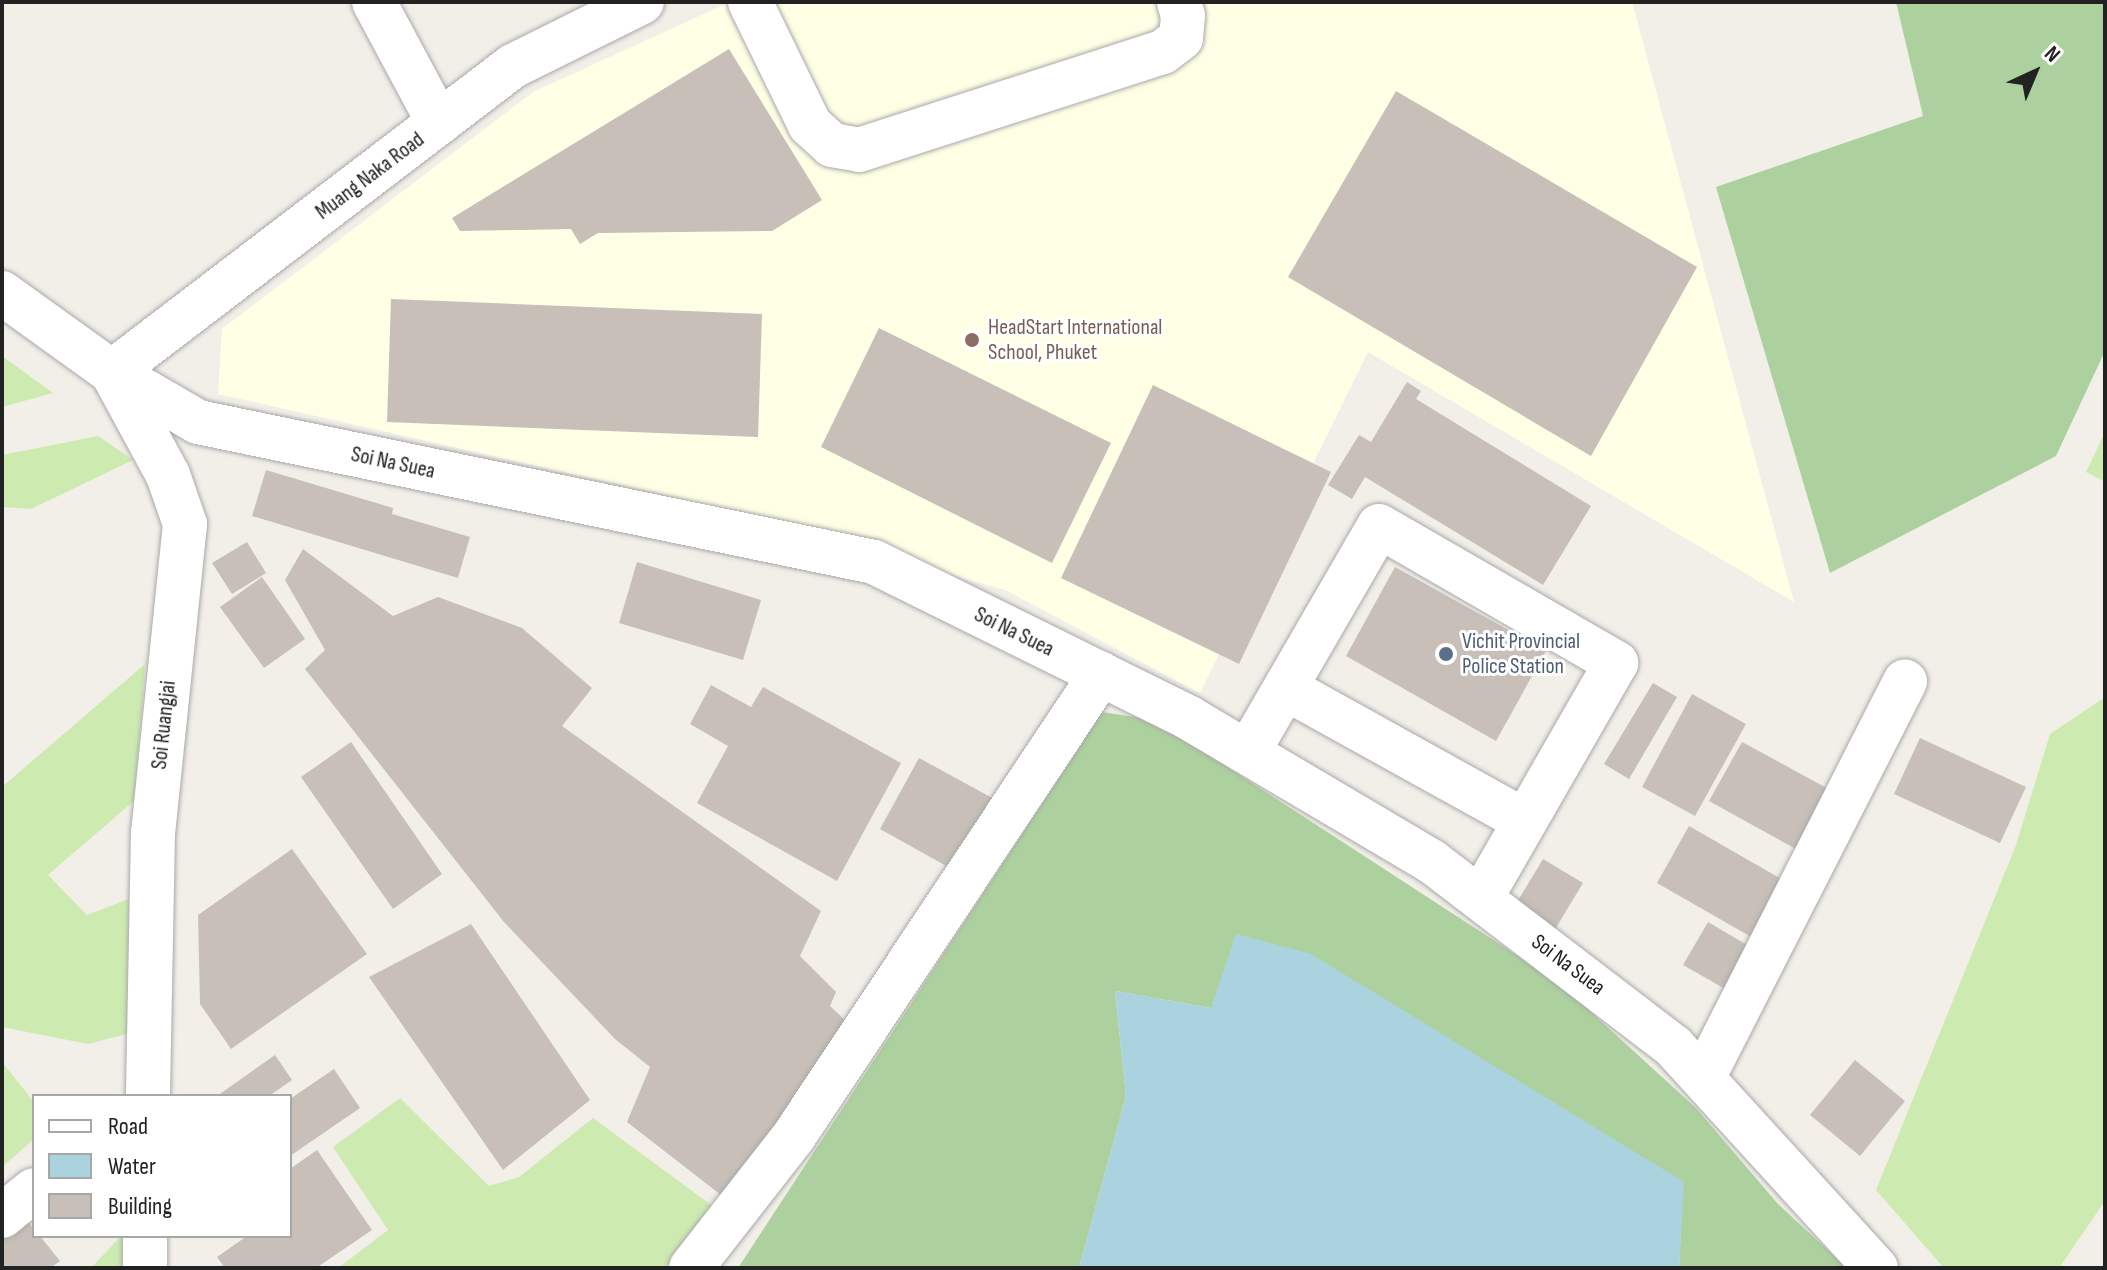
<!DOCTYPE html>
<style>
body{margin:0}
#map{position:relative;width:2107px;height:1270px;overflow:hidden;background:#f2efe9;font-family:"Sofia Sans Condensed",sans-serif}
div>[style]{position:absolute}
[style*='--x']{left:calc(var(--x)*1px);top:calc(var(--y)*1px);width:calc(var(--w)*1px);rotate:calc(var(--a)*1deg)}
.education>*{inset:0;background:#ffffe5}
.grass>*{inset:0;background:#cdebb0}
.forest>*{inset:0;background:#add19e}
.water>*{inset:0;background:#aad3df}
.building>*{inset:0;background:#c7bfb8}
.roads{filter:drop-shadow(0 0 2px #a9a9a9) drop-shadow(0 0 2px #a9a9a9)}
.minor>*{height:44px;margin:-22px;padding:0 22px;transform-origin:22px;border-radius:22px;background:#fff}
.dots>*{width:22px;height:22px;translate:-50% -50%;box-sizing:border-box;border:4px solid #fff;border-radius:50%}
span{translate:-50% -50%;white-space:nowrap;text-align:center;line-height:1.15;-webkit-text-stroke:6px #fff;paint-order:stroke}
.street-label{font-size:22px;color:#222}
.education-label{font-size:22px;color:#785e54}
.left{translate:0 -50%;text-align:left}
.service-label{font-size:22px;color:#4e5e75}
.frame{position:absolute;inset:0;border:4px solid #222;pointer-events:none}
.legend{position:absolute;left:32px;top:1094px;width:260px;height:144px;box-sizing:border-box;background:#fff;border:2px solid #a7a7a7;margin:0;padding:10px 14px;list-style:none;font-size:24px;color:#222}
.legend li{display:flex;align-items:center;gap:16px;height:40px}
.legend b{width:40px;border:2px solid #a7a7a7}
.north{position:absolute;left:1995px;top:32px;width:80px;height:80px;-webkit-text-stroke:6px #fff;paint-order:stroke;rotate:44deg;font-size:22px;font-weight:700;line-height:32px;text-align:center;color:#222}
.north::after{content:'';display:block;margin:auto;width:28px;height:36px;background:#222;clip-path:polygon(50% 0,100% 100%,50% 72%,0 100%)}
</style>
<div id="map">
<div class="education">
<i style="clip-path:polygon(730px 2px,1632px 2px,1794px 602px,1368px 352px,1200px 693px,1005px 590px,671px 496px,218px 394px,222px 329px,533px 92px)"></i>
</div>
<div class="grass">
<i style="clip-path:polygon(2px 356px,53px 393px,2px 407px)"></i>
<i style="clip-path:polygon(2105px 432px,2105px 482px,2086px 472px)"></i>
<i style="clip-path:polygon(98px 436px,133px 460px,31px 509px,2px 507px,2px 455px)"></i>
<i style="clip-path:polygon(145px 664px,135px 800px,48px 875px,87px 915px,131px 898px,134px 1032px,88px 1044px,2px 1027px,2px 787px)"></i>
<i style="clip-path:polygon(2105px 697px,2105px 1201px,2059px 1268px,1944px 1268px,1876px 1190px,2016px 845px,2050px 734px)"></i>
<i style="clip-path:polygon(2px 1062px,34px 1102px,34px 1139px,2px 1167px)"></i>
<i style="clip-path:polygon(400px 1098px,489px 1186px,519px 1177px,593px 1118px,718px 1210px,664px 1268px,338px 1268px,388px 1230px,333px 1147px)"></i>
<i style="clip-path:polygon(121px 1236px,131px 1236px,129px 1268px,91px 1268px)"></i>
</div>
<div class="forest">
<i style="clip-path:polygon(1896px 2px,2105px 2px,2105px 351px,2056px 456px,1830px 573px,1716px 187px,1923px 116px)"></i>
<i style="clip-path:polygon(1102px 712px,1155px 720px,1558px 982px,1696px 1108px,1778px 1204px,1847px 1268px,1679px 1268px,1683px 1182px,1211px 1008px,1115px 991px,1126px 1096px,1079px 1268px,738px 1268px)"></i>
</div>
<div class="water">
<i style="clip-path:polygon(1236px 934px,1311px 954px,1684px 1182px,1679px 1268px,1079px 1268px,1126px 1096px,1115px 991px,1211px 1008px)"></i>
</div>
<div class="building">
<i style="clip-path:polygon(729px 49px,822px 200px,772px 231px,598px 233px,580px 244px,571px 229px,460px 231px,452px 218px)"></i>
<i style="clip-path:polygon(1396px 91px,1697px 267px,1591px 456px,1288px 277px)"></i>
<i style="clip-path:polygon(391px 299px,762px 314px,758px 437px,387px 422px)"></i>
<i style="clip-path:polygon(879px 328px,1111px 443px,1052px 563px,821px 447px)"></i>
<i style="clip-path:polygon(1407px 382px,1421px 391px,1416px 399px,1591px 506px,1543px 585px,1365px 477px,1352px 499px,1328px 485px,1359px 435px,1371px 442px)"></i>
<i style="clip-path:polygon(1153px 385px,1331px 472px,1239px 664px,1061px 578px)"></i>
<i style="clip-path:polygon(266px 470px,393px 508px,392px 514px,470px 537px,458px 578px,252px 516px)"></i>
<i style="clip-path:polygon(247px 542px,266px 573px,232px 594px,212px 563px)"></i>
<i style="clip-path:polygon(303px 549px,393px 616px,438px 597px,522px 628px,592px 688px,562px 726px,821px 911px,800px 956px,836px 992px,830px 1006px,847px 1022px,742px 1186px,721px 1195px,627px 1122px,650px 1067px,615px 1039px,504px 922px,305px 669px,325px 650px,285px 580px)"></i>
<i style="clip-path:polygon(637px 562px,761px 600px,743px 660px,619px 623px)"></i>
<i style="clip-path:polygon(1395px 567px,1546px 651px,1496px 741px,1346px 656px)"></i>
<i style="clip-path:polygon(262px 577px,305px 639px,264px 668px,220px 607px)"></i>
<i style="clip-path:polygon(1653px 683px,1677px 697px,1629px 779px,1604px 764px)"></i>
<i style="clip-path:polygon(711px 685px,751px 707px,763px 687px,901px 763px,837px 881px,697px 803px,728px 746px,690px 724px)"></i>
<i style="clip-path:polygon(1692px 694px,1746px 724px,1695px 816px,1642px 787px)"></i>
<i style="clip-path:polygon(1920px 738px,2026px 787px,2000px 843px,1894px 794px)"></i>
<i style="clip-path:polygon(351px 742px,442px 874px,393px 909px,301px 777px)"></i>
<i style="clip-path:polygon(1742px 742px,1836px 793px,1803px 853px,1709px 801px)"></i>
<i style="clip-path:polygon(919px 758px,996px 800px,957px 872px,880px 829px)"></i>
<i style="clip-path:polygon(1689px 826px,1785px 881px,1753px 938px,1657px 883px)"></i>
<i style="clip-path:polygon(292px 849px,367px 954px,231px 1049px,200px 1004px,198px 915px)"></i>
<i style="clip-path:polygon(1543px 859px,1583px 883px,1554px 931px,1514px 907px)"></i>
<i style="clip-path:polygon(1708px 922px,1759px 952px,1734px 994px,1683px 965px)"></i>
<i style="clip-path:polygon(471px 924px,590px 1100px,503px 1170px,369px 977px)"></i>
<i style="clip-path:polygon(275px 1055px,292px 1080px,269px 1096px,217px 1096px)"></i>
<i style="clip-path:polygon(1855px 1060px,1905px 1101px,1860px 1156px,1810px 1115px)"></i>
<i style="clip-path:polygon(334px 1069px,360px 1108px,290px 1156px,290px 1099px)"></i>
<i style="clip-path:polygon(317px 1150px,372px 1230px,316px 1268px,225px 1268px,217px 1257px,247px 1236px,290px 1236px,290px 1169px)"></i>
<i style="clip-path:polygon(21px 1213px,34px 1229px,34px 1236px,40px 1236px,60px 1261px,50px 1268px,2px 1268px,2px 1229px)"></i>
</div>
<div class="roads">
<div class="minor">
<i style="--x:374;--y:2;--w:137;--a:61.8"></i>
<i style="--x:750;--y:2;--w:137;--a:64"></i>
<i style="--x:810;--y:125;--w:30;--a:42"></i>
<i style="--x:832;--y:145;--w:27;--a:10"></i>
<i style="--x:859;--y:150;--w:319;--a:-17.9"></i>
<i style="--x:1163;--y:52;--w:23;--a:-38"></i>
<i style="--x:1181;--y:38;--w:22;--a:-85"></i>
<i style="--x:1183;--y:16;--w:15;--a:-106"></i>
<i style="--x:2;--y:293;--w:135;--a:35.7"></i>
<i style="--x:112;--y:372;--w:99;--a:30.2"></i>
<i style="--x:198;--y:422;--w:690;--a:11.7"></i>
<i style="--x:874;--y:562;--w:352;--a:26.3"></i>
<i style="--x:1189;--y:718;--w:281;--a:30.6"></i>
<i style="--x:1431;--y:861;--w:305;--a:37.4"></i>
<i style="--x:1673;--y:1046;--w:301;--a:47.6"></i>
<i style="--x:112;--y:372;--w:117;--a:61.5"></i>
<i style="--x:168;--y:475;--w:52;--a:70.9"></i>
<i style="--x:185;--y:524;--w:310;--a:95.9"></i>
<i style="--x:153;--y:832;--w:264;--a:91.1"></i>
<i style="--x:112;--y:372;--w:504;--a:-37.35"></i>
<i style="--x:513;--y:66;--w:144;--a:-26.4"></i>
<i style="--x:1287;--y:689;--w:272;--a:29"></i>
<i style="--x:1248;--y:752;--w:261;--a:-59.9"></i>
<i style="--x:1379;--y:526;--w:274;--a:30"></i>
<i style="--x:1616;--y:663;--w:271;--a:119.9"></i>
<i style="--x:1703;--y:1078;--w:445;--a:-63"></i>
<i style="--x:2;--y:1216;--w:41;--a:-39.1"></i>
<i style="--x:145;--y:1268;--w:32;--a:-90"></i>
<i style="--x:691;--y:1268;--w:167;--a:-52"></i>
<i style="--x:794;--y:1136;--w:555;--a:-56.4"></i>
</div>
</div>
<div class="dots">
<i style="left:972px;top:340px;background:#8d6e63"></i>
<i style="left:1446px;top:654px;background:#5c6f8a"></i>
</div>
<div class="street-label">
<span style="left:370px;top:176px;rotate:-37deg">Muang Naka Road</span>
<span style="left:393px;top:463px;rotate:12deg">Soi Na Suea</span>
<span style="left:1014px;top:632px;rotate:26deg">Soi Na Suea</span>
<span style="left:164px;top:725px;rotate:-84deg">Soi Ruangjai</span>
<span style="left:1568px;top:965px;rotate:37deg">Soi Na Suea</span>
</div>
<div class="education-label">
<span class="left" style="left:988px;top:340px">HeadStart International<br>School, Phuket</span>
</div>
<div class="service-label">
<span class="left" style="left:1462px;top:654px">Vichit Provincial<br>Police Station</span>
</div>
<div class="frame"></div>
<ul class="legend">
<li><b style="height:10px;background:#fff"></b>Road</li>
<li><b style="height:22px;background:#aad3df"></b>Water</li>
<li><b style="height:22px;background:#c7bfb8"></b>Building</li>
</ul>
<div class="north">N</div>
</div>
